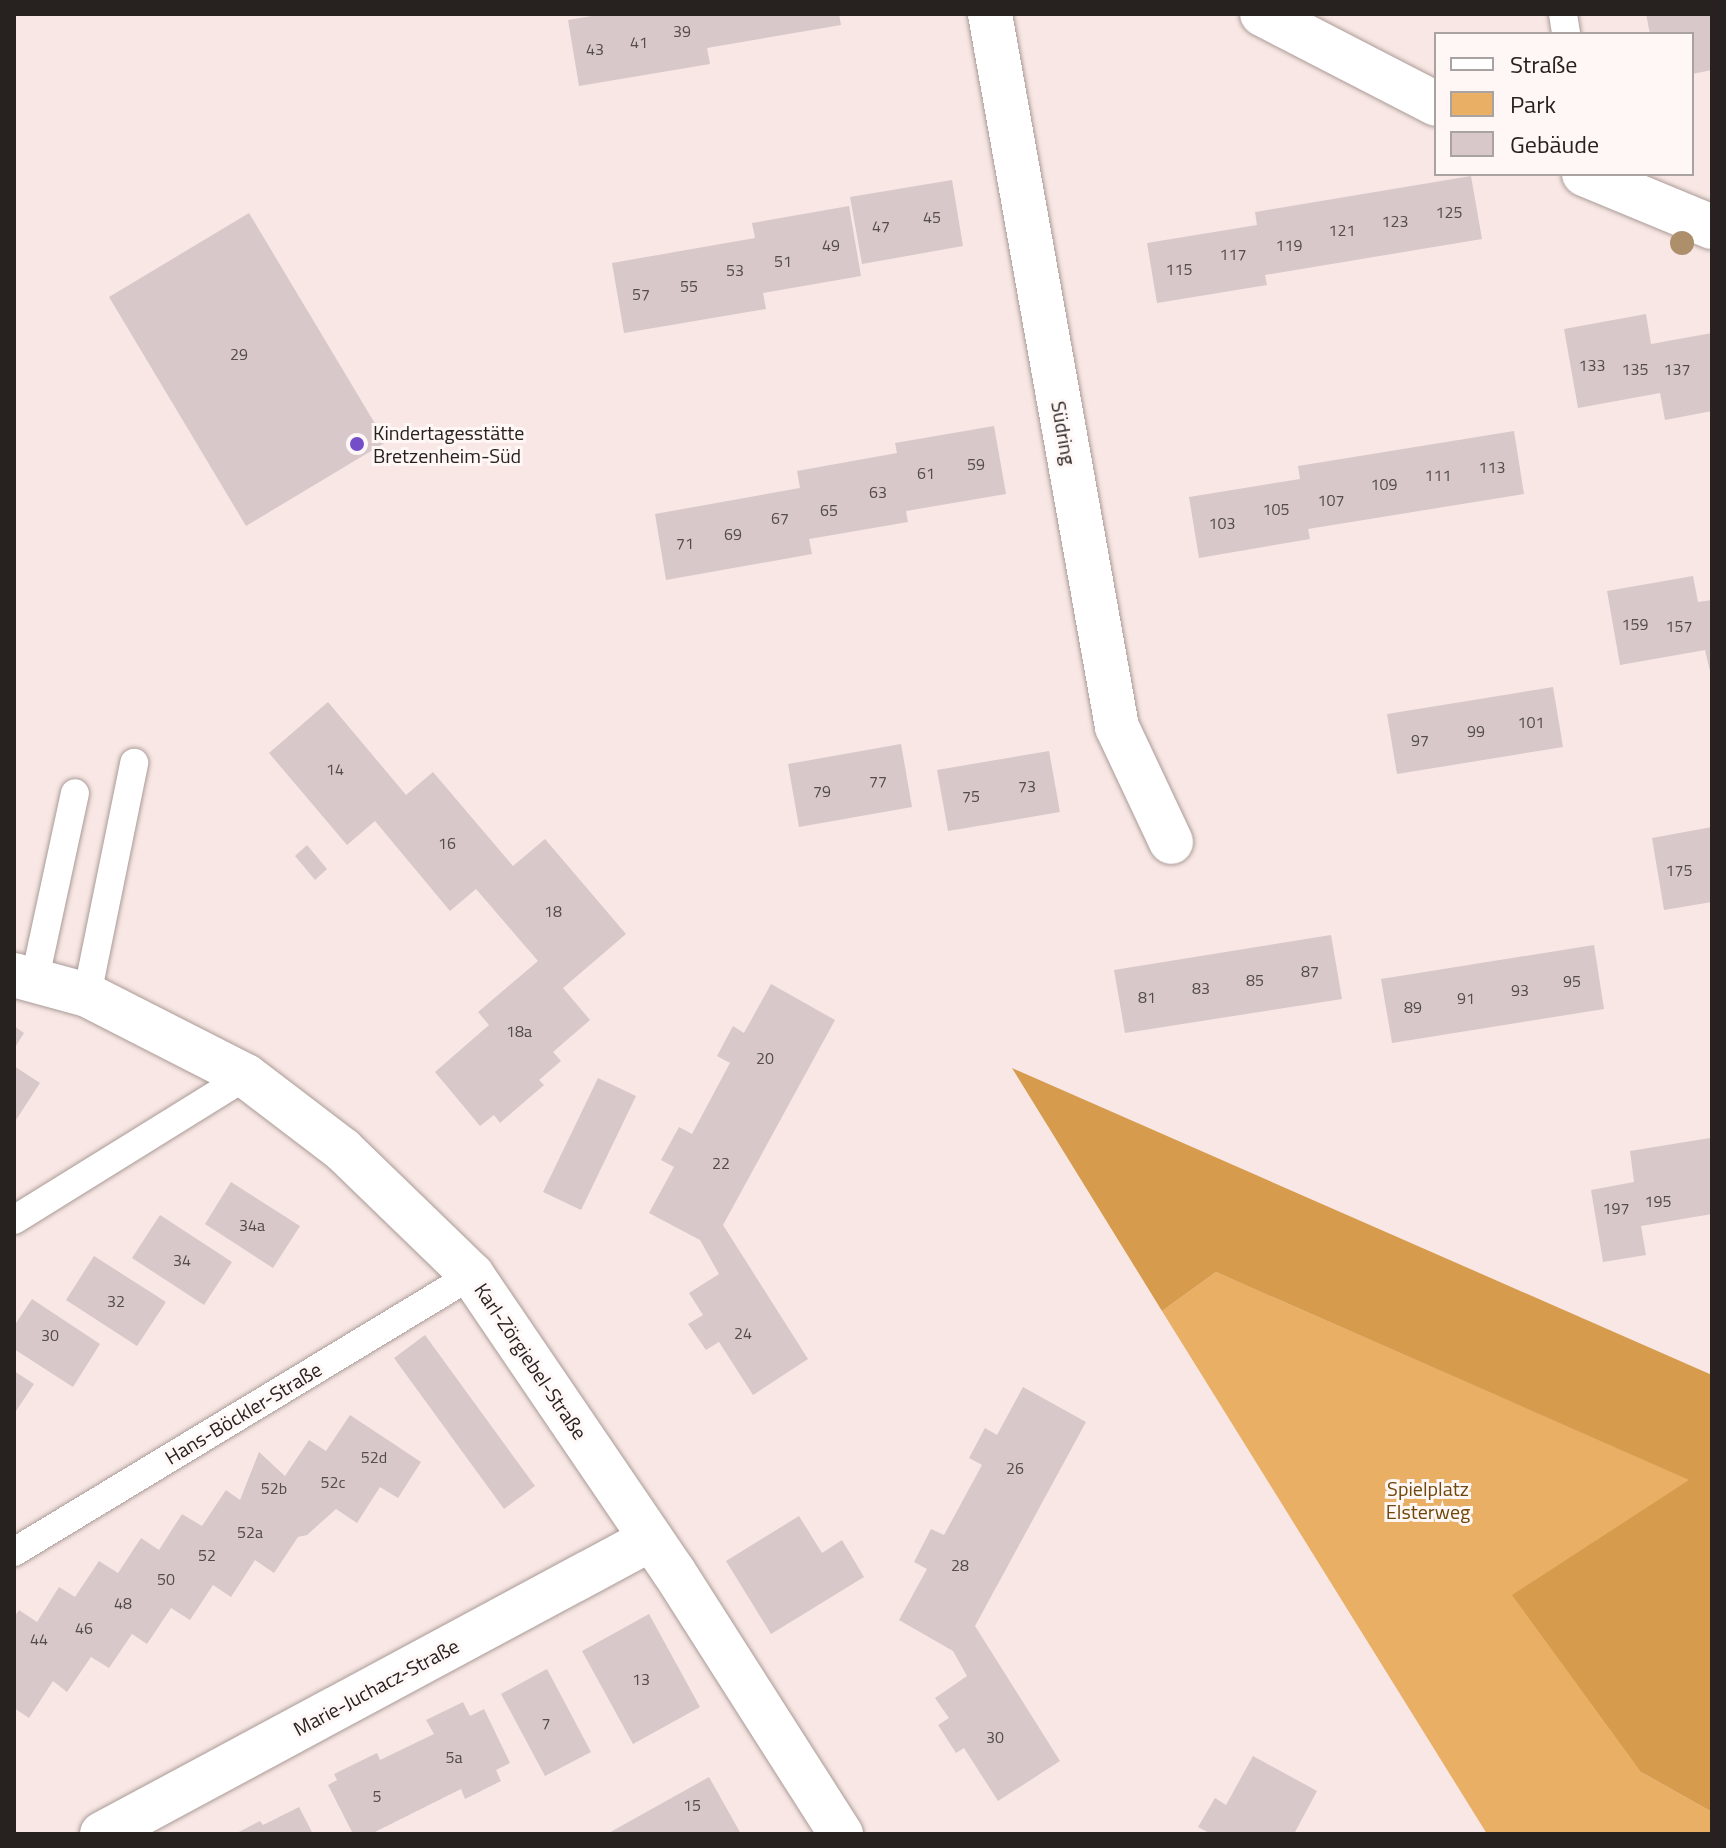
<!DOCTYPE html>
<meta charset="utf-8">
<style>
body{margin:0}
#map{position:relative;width:1726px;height:1848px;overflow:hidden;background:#f8e7e4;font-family:"Titillium Web",sans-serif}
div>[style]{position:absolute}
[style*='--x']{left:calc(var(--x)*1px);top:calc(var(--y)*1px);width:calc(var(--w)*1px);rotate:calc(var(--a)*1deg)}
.green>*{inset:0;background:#e9af65}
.forest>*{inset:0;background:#d79b4d}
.building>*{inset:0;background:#d8c8c9}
.roads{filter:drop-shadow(0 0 2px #aa9b97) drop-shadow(0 0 2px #aa9b97)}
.lane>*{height:28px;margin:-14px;padding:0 14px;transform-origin:14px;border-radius:14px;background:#fff}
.street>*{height:44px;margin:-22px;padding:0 22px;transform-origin:22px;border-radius:22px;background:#fff}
.trees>*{width:24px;height:24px;margin:-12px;border-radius:50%;background:#ad8f6c}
.dots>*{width:22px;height:22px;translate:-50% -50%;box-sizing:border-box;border:4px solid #fef7f6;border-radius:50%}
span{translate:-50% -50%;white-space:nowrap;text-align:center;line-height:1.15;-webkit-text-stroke:6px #fef7f6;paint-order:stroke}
.number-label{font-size:16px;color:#534c4a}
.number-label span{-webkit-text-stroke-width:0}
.poi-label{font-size:20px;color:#272220}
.left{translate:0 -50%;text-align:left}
.street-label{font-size:20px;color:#272220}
.park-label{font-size:20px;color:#6f4709}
.frame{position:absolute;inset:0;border:16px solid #272220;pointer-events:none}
.legend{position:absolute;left:1434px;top:32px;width:260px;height:144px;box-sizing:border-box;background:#fef7f6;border:2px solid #a8a2a0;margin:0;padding:10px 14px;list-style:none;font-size:24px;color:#272220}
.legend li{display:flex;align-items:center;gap:16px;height:40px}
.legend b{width:40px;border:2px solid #a8a2a0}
</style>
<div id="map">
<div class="green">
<i style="clip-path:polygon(1216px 1272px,1690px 1480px,1641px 1772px,1712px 1812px,1712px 1834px,1487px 1834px,1162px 1311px)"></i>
</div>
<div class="forest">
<i style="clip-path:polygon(1012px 1068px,1712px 1375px,1712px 1812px,1641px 1772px,1512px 1595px,1689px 1480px,1216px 1272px,1162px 1311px)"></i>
</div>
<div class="building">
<i style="clip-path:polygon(604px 14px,839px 14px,841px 25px,707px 48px,710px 64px,579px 86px,568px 20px)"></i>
<i style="clip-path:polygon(1646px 14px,1712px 14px,1712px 70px,1692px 74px,1692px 34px,1650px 34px)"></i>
<i style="clip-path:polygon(1471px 176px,1482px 239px,1265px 275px,1267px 285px,1157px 303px,1147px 243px,1257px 225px,1255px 212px)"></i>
<i style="clip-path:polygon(952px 180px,963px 246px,862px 264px,850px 197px)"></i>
<i style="clip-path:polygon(849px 206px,861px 276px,763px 293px,766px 309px,624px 333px,612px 263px,755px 238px,752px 223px)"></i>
<i style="clip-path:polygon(249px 213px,386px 442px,246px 526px,109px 297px)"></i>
<i style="clip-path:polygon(1646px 314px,1651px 344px,1712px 333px,1712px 411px,1665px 420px,1660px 393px,1578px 408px,1564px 329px)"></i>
<i style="clip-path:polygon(994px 426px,1006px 494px,906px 511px,908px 522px,809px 539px,812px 554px,666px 580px,655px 514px,800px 488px,797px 471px,897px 453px,895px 443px)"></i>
<i style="clip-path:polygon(1514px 431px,1524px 494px,1308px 529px,1310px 539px,1199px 558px,1189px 497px,1300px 479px,1298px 466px)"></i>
<i style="clip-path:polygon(1693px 576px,1698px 602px,1712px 600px,1712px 680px,1705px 650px,1620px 665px,1607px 591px)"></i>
<i style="clip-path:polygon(1553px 687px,1563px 747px,1397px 774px,1387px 714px)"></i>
<i style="clip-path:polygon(328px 702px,406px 795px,433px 772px,513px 866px,545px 839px,626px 934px,563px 988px,590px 1020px,553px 1052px,561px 1061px,539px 1080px,544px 1085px,500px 1123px,494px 1115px,480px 1126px,435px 1072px,489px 1025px,478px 1012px,538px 961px,476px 889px,450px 911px,375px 821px,347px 845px,269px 753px)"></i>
<i style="clip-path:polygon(901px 744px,912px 807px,799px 827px,788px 764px)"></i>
<i style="clip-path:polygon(1049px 751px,1060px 812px,948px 831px,937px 770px)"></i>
<i style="clip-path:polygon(1712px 827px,1712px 902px,1664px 910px,1652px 838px)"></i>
<i style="clip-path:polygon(307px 845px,327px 869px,315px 880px,295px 856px)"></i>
<i style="clip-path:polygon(1331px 935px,1342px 999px,1125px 1033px,1114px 970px)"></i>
<i style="clip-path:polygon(1594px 945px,1604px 1009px,1392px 1043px,1381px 979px)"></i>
<i style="clip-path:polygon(771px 984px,835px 1020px,723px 1225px,808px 1359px,753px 1395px,719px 1342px,706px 1350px,688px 1324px,703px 1315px,689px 1293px,719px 1274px,700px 1240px,649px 1213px,674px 1167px,661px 1160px,679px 1127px,692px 1134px,730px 1063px,717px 1056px,733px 1026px,744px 1033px)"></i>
<i style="clip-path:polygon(14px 1026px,24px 1033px,14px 1049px)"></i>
<i style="clip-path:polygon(14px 1066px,40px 1083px,14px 1123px)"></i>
<i style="clip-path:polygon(598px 1078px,636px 1096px,581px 1210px,543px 1192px)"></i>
<i style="clip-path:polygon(1710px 1138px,1712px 1214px,1641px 1226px,1646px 1255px,1603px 1262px,1591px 1190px,1634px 1182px,1630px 1151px)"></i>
<i style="clip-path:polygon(231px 1182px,300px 1226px,273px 1268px,205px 1224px)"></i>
<i style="clip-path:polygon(160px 1215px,232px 1262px,204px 1305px,132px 1258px)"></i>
<i style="clip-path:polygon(94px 1256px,166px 1302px,137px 1346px,66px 1300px)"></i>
<i style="clip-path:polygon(32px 1299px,100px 1344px,73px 1387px,14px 1349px,14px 1326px)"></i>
<i style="clip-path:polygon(425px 1335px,535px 1486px,504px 1509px,394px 1358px)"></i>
<i style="clip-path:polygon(14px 1371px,34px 1384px,14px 1414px)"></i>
<i style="clip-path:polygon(1023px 1387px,1086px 1422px,975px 1626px,1060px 1761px,998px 1801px,964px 1748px,956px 1753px,938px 1725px,949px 1718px,935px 1698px,967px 1676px,953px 1651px,899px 1620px,927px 1569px,914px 1562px,931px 1529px,944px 1535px,982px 1465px,969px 1458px,985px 1428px,997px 1435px)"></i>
<i style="clip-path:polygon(350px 1415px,421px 1462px,398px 1498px,380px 1487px,357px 1523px,336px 1509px,307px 1535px,298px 1537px,274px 1573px,255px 1560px,231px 1597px,213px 1585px,190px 1620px,171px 1608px,147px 1644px,132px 1634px,109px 1668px,91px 1657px,67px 1692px,53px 1681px,29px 1718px,14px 1708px,14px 1617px,19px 1610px,37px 1622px,59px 1587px,75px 1597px,99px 1561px,118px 1573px,141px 1538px,159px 1550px,182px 1514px,202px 1526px,226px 1490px,240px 1500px,259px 1452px,285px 1476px,309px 1440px,326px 1451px)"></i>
<i style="clip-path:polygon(799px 1516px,822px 1553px,842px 1540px,864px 1577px,771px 1634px,726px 1561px)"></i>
<i style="clip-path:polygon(649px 1614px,700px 1707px,633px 1744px,582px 1651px)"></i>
<i style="clip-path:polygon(547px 1669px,591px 1752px,545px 1776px,501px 1694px)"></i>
<i style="clip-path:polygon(463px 1702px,470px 1716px,484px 1709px,510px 1763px,496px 1770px,501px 1781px,465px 1799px,461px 1789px,371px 1834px,353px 1834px,328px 1785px,337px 1780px,334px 1774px,377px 1753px,380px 1760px,434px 1734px,426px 1720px)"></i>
<i style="clip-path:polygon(1253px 1756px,1317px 1791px,1294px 1834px,1211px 1834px,1198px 1827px,1215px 1798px,1226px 1805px)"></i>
<i style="clip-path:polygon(709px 1777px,741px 1834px,607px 1834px)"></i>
<i style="clip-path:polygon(299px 1807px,313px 1834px,235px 1834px,260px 1821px,263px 1825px)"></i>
</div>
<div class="roads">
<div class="lane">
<i style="--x:1563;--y:14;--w:20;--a:81"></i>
<i style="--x:35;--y:978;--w:189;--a:-77.8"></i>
<i style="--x:87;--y:995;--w:237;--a:-78.5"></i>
<i style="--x:14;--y:1220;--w:273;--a:-31.8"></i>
<i style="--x:14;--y:1552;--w:535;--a:-31.17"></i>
</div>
<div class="street">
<i style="--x:990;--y:14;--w:724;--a:79.9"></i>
<i style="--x:1117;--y:727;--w:127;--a:64.8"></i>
<i style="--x:1262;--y:14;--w:196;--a:27.3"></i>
<i style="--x:1584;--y:174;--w:139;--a:22.5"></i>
<i style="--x:14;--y:975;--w:76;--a:15.3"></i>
<i style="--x:87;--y:995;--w:178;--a:27"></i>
<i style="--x:246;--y:1076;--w:122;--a:37.3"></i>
<i style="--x:343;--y:1150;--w:180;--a:44.1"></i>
<i style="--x:472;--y:1275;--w:359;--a:55.8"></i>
<i style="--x:674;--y:1572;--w:311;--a:57.5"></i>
<i style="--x:102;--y:1834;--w:623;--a:-28.25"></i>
</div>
</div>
<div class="trees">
<i style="left:1682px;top:243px"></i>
</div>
<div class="dots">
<i style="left:357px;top:444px;background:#734ec8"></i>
</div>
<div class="number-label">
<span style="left:682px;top:31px">39</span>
<span style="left:639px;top:42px">41</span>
<span style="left:595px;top:49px">43</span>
<span style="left:1449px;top:212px">125</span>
<span style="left:932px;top:217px">45</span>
<span style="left:1395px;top:221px">123</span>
<span style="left:881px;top:226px">47</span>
<span style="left:1342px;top:230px">121</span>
<span style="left:831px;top:245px">49</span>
<span style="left:1289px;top:245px">119</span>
<span style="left:1233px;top:254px">117</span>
<span style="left:783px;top:261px">51</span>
<span style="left:1179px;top:269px">115</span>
<span style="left:735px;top:270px">53</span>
<span style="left:689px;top:286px">55</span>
<span style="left:641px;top:294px">57</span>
<span style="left:239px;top:354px">29</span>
<span style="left:1592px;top:365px">133</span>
<span style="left:1635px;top:369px">135</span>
<span style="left:1677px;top:369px">137</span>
<span style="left:976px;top:464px">59</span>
<span style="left:1492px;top:467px">113</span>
<span style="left:926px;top:473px">61</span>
<span style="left:1438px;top:475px">111</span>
<span style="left:1384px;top:484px">109</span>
<span style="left:878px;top:492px">63</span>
<span style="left:1331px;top:500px">107</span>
<span style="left:1276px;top:509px">105</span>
<span style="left:829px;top:510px">65</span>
<span style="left:780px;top:518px">67</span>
<span style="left:1222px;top:523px">103</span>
<span style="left:733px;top:534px">69</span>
<span style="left:685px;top:543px">71</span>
<span style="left:1635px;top:624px">159</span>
<span style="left:1679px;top:626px">157</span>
<span style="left:1531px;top:722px">101</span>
<span style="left:1476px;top:731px">99</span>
<span style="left:1420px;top:740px">97</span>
<span style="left:335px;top:769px">14</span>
<span style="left:878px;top:781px">77</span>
<span style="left:1027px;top:786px">73</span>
<span style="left:822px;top:791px">79</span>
<span style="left:971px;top:796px">75</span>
<span style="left:447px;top:843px">16</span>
<span style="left:1679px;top:870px">175</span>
<span style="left:553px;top:911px">18</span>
<span style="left:1310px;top:971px">87</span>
<span style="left:1255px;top:980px">85</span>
<span style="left:1572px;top:981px">95</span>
<span style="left:1201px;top:988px">83</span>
<span style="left:1520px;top:990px">93</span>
<span style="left:1147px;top:997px">81</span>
<span style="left:1466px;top:998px">91</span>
<span style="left:1413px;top:1007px">89</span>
<span style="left:519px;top:1031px">18a</span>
<span style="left:765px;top:1058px">20</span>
<span style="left:721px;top:1163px">22</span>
<span style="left:1658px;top:1201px">195</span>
<span style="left:1616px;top:1208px">197</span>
<span style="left:252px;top:1225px">34a</span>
<span style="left:182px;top:1260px">34</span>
<span style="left:116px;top:1301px">32</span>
<span style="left:743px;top:1333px">24</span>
<span style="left:50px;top:1335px">30</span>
<span style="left:374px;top:1457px">52d</span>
<span style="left:1015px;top:1468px">26</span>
<span style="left:333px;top:1482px">52c</span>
<span style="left:274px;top:1488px">52b</span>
<span style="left:250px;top:1532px">52a</span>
<span style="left:207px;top:1555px">52</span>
<span style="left:960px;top:1565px">28</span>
<span style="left:166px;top:1579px">50</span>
<span style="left:123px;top:1603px">48</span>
<span style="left:84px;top:1628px">46</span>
<span style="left:39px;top:1639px">44</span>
<span style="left:641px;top:1679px">13</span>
<span style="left:546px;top:1723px">7</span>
<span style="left:995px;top:1737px">30</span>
<span style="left:454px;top:1757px">5a</span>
<span style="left:377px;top:1796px">5</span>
<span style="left:692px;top:1805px">15</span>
</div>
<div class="poi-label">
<span class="left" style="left:373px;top:444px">Kindertagesstätte<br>Bretzenheim-Süd</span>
</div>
<div class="street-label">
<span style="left:1064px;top:433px;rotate:80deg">Südring</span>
<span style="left:531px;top:1361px;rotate:56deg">Karl-Zörgiebel-Straße</span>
<span style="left:243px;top:1413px;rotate:-31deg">Hans-Böckler-Straße</span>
<span style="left:376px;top:1687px;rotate:-28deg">Marie-Juchacz-Straße</span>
</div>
<div class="park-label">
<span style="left:1428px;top:1500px">Spielplatz<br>Elsterweg</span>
</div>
<div class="frame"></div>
<ul class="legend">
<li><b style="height:10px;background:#fff"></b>Straße</li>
<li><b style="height:22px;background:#e9af65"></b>Park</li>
<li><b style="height:22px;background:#d8c8c9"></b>Gebäude</li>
</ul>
</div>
